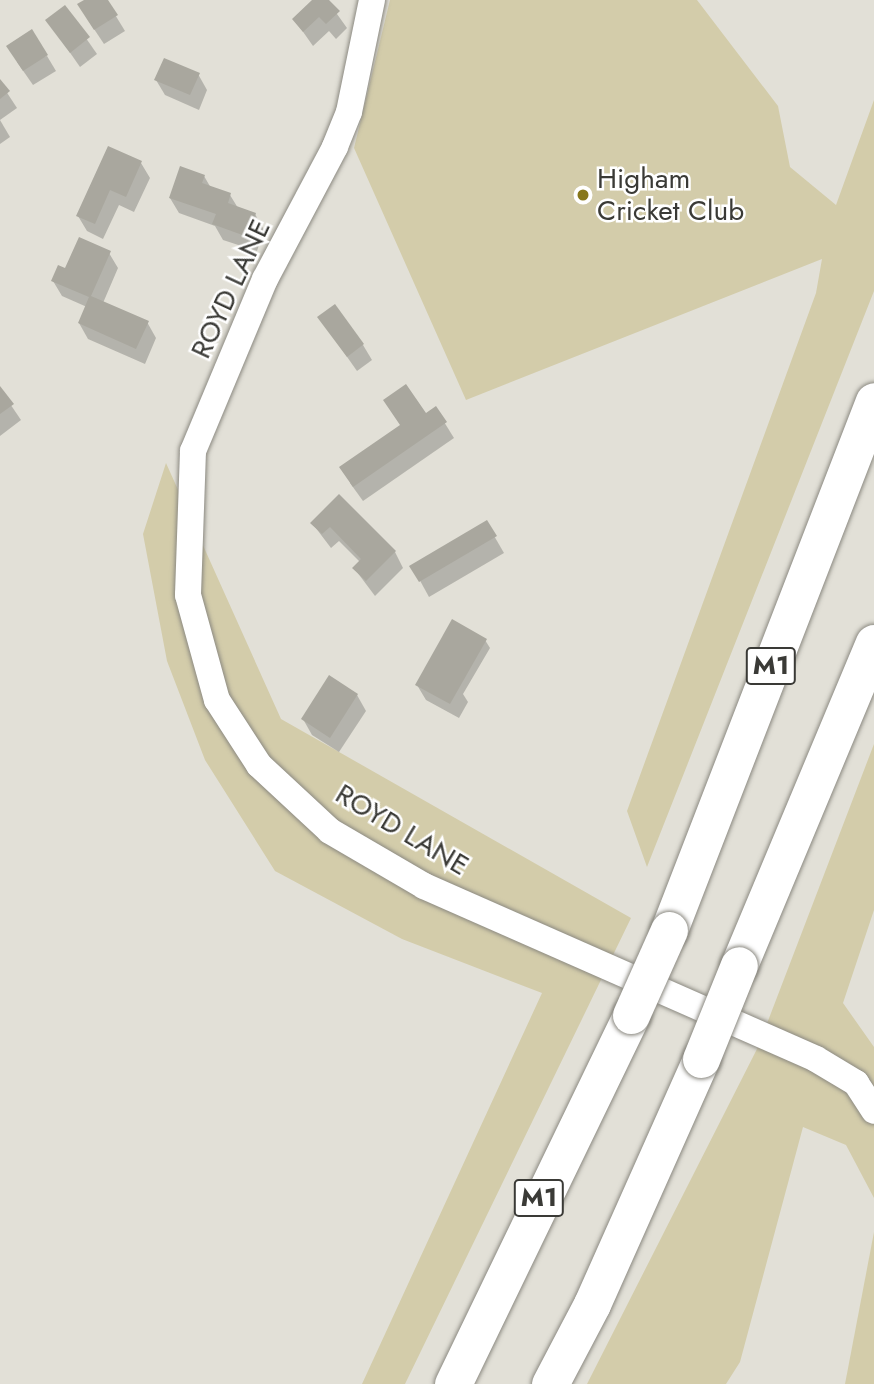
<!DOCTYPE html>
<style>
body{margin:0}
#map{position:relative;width:874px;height:1384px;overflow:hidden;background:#e2e0d7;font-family:Jost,sans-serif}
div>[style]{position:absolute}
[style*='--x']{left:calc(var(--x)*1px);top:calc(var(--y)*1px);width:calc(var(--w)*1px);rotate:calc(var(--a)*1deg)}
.green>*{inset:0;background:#d3ccaa}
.shadow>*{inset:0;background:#0003}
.building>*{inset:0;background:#a9a79e}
.roads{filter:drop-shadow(0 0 2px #8b8981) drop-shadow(0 0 2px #8b8981)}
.minor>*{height:26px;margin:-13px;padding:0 13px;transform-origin:13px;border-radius:13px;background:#fff}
.highway>*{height:37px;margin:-18.5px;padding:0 18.5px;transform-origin:18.5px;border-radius:18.5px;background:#fff}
.bridges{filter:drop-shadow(0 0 2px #8b8981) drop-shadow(0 0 2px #8b8981)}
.highway-bridge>*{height:37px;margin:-18.5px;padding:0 18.5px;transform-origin:18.5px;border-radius:18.5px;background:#fff}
.dots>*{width:19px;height:19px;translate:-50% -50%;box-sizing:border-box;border:4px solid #fff;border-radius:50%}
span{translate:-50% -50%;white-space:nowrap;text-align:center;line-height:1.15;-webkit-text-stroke:5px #fff;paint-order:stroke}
.shield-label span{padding:2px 5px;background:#fff;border:2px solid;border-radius:5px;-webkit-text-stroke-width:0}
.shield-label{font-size:26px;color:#3a3a36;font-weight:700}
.poi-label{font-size:28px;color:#3a3a36}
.left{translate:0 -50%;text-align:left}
.street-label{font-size:28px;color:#3a3a36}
</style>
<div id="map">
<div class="green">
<i style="clip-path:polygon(390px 0,697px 0,778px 106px,790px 167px,836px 205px,874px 100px,874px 291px,647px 867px,627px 811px,816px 293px,822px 259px,466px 400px,354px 148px)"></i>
<i style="clip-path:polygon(166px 463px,281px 719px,631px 918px,405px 1384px,362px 1384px,542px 993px,402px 939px,275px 871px,205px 760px,167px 661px,143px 534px)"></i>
<i style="clip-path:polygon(874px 744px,874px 910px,843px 1003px,874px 1047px,874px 1198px,846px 1145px,803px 1127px,740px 1362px,726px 1384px,587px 1384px,758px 1047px)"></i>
<i style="clip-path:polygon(874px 1232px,874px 1384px,845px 1384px)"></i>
</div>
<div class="shadow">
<i style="clip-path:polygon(87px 0,106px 0,125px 31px,104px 44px,88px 20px)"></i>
<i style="clip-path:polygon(315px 0,327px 0,347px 28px,336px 39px,329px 31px,313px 46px,294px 19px)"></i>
<i style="clip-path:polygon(65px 8px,97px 54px,80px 67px,48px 21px)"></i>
<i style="clip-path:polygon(47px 56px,56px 71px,33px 85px,17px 62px)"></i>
<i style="clip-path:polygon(198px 74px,207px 90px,199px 110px,165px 95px,156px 80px)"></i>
<i style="clip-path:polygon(0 82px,17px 108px,0 120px)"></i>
<i style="clip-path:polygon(0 120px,10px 137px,0 144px)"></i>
<i style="clip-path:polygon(141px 163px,150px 178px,134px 212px,119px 205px,103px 239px,87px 231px,78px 216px)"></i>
<i style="clip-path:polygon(204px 176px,211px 188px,230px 195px,238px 208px,255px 214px,264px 230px,257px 251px,223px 240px,215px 226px,179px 213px,170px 198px)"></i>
<i style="clip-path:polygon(109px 253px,118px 268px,103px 303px,147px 322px,156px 338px,145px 364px,88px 339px,79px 323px,87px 307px,62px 296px,53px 281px)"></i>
<i style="clip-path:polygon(319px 317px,363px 345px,372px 360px,357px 371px)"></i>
<i style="clip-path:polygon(0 389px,21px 420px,0 436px)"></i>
<i style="clip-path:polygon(436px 409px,454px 438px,363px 501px,350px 483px)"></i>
<i style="clip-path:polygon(339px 496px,395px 552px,403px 568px,375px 596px,354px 568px,360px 562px,339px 541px,331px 548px,312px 523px)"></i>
<i style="clip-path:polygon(486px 522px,504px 553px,429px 597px,412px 566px)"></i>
<i style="clip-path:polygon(485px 640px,490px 648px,463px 694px,468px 702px,459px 718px,426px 700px,417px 685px)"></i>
<i style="clip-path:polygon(357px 695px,366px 711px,339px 752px,312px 735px,303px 719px)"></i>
</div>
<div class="building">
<i style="clip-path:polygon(84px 0,108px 0,118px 15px,94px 30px,77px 4px)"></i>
<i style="clip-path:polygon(312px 0,329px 0,340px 11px,326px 24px,319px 17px,303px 32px,292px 19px)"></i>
<i style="clip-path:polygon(65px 5px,90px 37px,70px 53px,45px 20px)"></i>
<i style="clip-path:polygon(32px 29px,48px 55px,23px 71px,6px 46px)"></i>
<i style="clip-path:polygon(164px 58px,200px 73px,190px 95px,154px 80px)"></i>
<i style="clip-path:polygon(0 79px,10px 91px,0 99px)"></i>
<i style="clip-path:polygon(108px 146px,142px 161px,126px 197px,110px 190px,95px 224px,76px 216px)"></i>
<i style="clip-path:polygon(180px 166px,205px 175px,202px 183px,231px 193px,228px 203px,256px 213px,248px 237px,212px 224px,216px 214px,169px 198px)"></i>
<i style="clip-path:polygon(79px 237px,111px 251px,91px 296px,149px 321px,136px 349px,78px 323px,89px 297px,51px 281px,58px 265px,65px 268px)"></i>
<i style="clip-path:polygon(335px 304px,364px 344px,347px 357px,317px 317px)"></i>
<i style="clip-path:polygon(406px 384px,426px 413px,436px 406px,447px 422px,353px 487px,339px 467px,400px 425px,383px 400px)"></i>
<i style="clip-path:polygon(0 386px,14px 404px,0 414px)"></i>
<i style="clip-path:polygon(339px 494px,396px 551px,366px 581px,352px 568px,361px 559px,330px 527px,322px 534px,310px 523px)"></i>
<i style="clip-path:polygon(487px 520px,497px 536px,419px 582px,409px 566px)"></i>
<i style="clip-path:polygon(452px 619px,487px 639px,450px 704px,415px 685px)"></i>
<i style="clip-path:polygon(329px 675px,358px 694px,330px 738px,301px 719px)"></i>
</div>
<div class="roads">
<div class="minor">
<i style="--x:372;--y:0;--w:114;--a:101.6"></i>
<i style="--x:349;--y:112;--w:38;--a:112"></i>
<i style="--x:335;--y:147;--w:149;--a:117.9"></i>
<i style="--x:265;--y:279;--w:186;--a:112.7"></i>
<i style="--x:193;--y:451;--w:144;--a:92"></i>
<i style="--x:188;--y:595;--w:109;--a:74.6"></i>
<i style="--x:217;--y:700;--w:77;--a:57.1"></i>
<i style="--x:259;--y:765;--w:97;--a:42.9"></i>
<i style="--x:330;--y:831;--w:109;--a:30.3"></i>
<i style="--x:424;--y:886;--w:428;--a:23.8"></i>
<i style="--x:816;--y:1059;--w:47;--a:31"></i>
<i style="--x:856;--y:1083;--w:33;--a:57"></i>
</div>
<div class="highway">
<i style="--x:669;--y:930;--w:567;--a:-68.82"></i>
<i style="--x:739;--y:965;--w:349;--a:-67.3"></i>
<i style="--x:453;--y:1384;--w:410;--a:-64.2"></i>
<i style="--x:550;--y:1384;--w:90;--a:-62.3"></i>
<i style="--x:592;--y:1304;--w:268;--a:-66"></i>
</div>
</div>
<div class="bridges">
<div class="highway-bridge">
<i style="--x:631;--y:1015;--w:93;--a:-65.9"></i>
<i style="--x:701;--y:1059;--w:101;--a:-68"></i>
</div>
</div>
<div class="dots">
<i style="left:583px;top:195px;background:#87771b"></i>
</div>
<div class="shield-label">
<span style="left:771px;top:666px">M1</span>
<span style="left:539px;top:1198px">M1</span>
</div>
<div class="poi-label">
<span class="left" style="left:597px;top:195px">Higham<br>Cricket Club</span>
</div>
<div class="street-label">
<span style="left:231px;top:289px;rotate:-65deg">ROYD LANE</span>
<span style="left:402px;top:830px;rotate:31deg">ROYD LANE</span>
</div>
</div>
